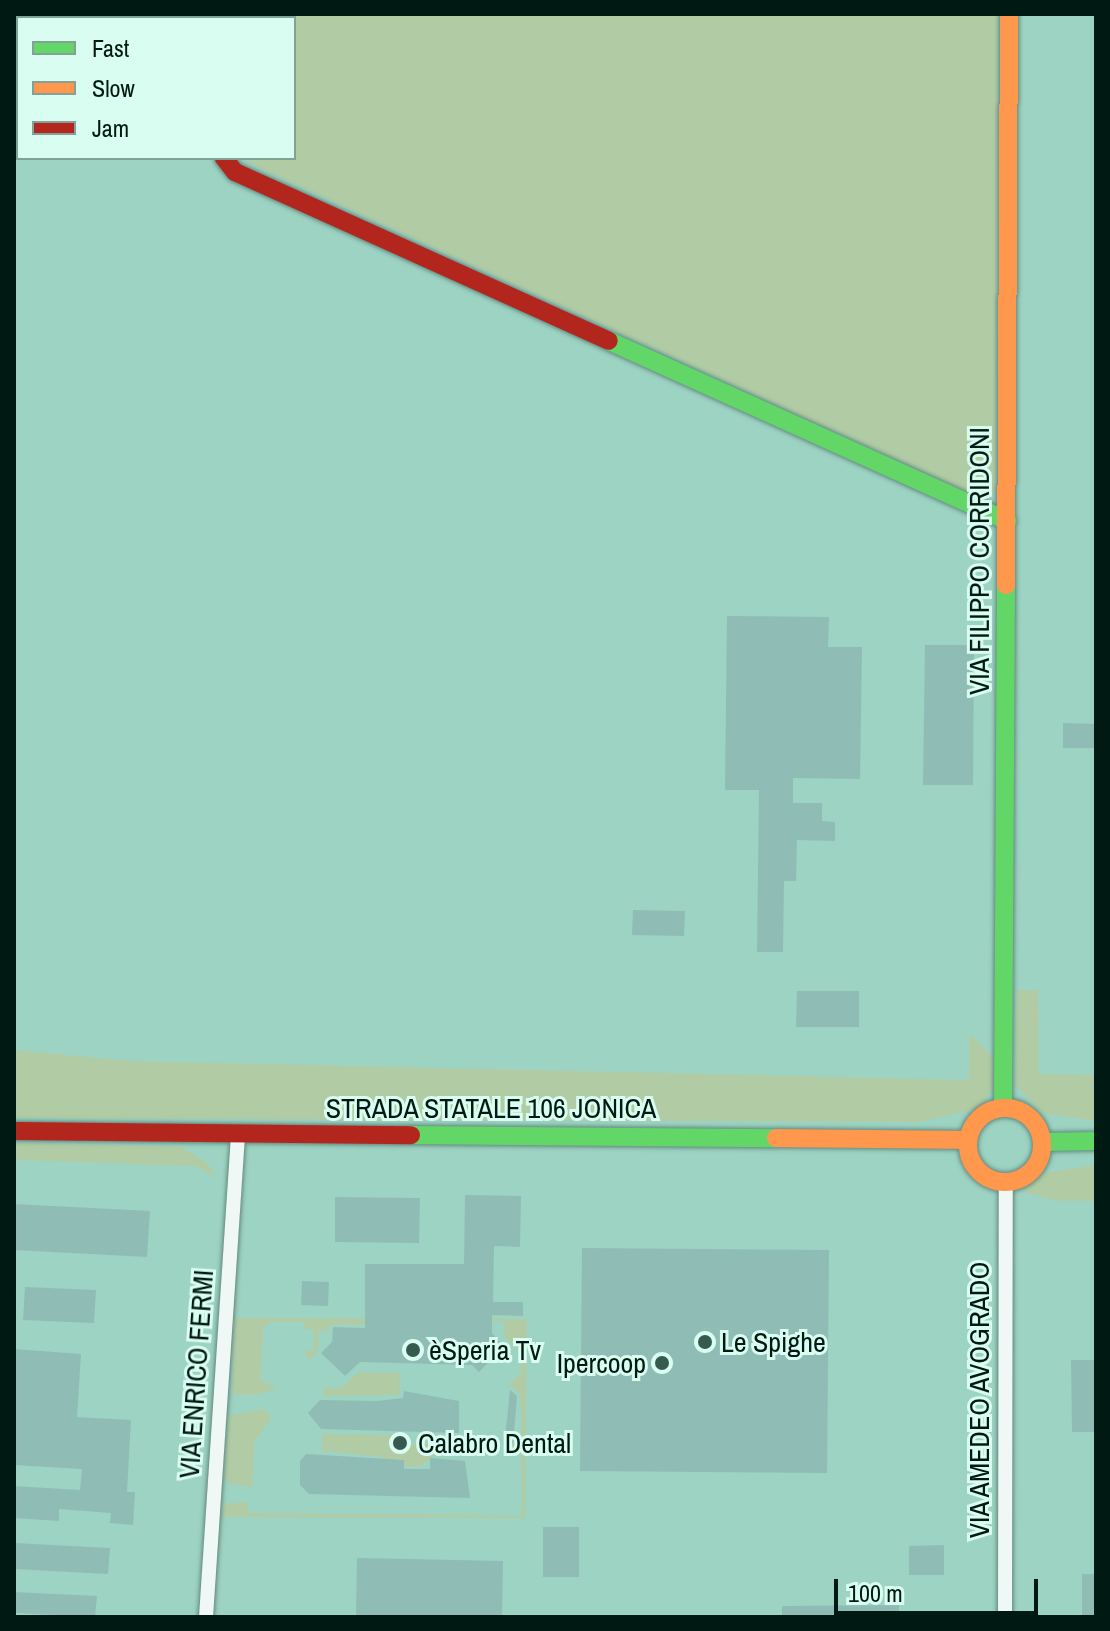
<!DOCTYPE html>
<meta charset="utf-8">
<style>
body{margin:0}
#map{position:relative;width:1110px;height:1631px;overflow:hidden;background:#9dd3c3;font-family:"Archivo Narrow",sans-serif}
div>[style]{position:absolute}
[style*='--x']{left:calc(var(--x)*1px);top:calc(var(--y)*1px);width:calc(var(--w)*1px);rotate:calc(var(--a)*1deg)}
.green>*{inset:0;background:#b1cca5}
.building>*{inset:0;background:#8fbdb5}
.roads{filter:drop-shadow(0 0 2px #638a7f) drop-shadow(0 0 2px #638a7f)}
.street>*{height:14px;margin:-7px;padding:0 7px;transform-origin:7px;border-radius:7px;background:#f0f8f6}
.fast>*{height:18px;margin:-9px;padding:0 9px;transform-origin:9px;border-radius:9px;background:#63d668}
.slow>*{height:18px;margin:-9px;padding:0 9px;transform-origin:9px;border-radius:9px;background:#ff974d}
.slow>.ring{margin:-9px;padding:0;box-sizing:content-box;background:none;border:18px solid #ff974d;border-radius:50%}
.jam>*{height:18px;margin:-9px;padding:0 9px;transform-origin:9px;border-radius:9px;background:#b3261e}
.dots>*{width:22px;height:22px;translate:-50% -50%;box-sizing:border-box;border:4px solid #d9fdf0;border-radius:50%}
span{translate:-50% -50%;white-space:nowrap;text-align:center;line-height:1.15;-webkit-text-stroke:6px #d9fdf0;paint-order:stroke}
.street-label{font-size:28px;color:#001912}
.poi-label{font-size:28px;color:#001912}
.left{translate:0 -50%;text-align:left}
.right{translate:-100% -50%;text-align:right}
.frame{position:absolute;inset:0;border:16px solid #001912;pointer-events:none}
.legend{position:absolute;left:16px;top:16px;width:280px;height:144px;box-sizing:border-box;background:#d9fdf0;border:2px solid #82a297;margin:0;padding:10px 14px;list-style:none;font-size:24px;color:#001912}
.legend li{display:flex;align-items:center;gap:16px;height:40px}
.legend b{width:40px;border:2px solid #82a297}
.scale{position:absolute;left:834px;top:1579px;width:204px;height:36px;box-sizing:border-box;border:4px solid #001912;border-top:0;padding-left:10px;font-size:24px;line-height:28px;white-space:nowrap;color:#001912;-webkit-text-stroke:6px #d9fdf0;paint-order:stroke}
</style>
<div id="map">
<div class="green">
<i style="clip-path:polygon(263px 14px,998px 14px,996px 490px,978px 497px,245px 161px,294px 158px,294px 18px)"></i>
<i style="clip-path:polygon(1017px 990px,1038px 990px,1039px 1074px,1096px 1075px,1096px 1121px,1043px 1113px,1015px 1085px)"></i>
<i style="clip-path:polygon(969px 1033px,995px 1059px,996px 1084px,979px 1108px,920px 1122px,14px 1118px,14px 1050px,129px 1061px,969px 1080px)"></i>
<i style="clip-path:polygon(14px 1143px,182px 1147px,208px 1164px,217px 1178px,196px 1166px,14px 1160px)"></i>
<i style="clip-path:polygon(1096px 1165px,1096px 1201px,1057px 1201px,1023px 1191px,1043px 1173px)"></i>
<i style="clip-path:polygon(234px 1318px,527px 1319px,525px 1518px,221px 1517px,225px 1504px,248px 1502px,248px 1513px,522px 1516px,521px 1455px,509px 1454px,508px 1447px,522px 1440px,520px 1395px,509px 1384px,521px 1373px,520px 1352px,504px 1336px,504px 1321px,330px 1325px,329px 1331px,319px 1331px,318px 1352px,308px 1360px,304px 1351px,313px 1351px,314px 1330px,304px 1329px,304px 1322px,270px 1322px,263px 1329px,260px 1379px,277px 1388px,255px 1395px,232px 1394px)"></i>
<i style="clip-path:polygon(359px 1372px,400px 1373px,399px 1395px,324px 1396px,323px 1388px,342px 1387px)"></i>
<i style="clip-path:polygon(265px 1409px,271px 1419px,254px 1441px,252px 1487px,229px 1484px,224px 1477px,228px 1416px)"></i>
<i style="clip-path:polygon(322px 1434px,393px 1435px,405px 1444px,449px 1443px,458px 1452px,467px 1444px,478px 1445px,478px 1453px,435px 1456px,419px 1467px,384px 1465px,383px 1457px,322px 1451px)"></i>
</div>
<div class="building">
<i style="clip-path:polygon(727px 616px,829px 617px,828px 647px,862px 647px,860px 779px,793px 778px,793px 803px,822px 803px,822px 821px,835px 822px,835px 841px,797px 840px,796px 881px,784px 881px,783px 952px,757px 952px,759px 790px,725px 790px)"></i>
<i style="clip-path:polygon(925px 645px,974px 645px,973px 785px,923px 785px)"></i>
<i style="clip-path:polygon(1063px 723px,1096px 724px,1096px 748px,1063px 748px)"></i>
<i style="clip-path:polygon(633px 910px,685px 911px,684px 936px,632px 935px)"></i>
<i style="clip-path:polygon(797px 991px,859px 991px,859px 1027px,796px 1027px)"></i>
<i style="clip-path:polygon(465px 1195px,521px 1196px,520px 1247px,494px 1246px,493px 1302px,523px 1302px,523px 1316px,492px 1315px,492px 1333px,504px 1347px,479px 1372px,472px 1365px,360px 1362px,345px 1376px,321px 1353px,332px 1342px,333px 1327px,365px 1328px,365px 1264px,464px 1264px)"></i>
<i style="clip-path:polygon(335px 1197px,420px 1198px,419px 1243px,335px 1242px)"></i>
<i style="clip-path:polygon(14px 1204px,150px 1211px,147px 1257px,14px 1250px)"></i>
<i style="clip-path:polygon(582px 1248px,829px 1250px,827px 1473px,580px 1471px)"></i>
<i style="clip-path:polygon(302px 1281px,329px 1282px,328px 1306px,301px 1305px)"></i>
<i style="clip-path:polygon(25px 1287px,96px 1290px,94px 1323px,23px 1320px)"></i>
<i style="clip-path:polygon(14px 1349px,81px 1354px,77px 1417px,131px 1420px,127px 1492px,135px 1492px,133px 1525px,110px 1523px,111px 1513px,59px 1509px,59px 1521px,14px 1518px,14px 1486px,80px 1490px,82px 1469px,14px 1465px)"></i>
<i style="clip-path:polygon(1071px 1360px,1096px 1360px,1096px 1432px,1072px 1432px)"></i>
<i style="clip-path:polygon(510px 1390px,517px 1396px,513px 1445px,505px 1439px)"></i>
<i style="clip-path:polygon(404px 1391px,459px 1401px,459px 1433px,321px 1429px,308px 1413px,320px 1400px,377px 1401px,403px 1398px)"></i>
<i style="clip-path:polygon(306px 1454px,404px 1460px,404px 1469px,430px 1469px,430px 1458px,465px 1461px,470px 1498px,309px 1494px,300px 1485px,300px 1461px)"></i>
<i style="clip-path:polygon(543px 1527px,579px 1527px,579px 1577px,543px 1577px)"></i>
<i style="clip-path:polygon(14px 1543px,110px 1548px,108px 1574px,14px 1569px)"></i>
<i style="clip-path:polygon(944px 1545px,944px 1575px,909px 1575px,909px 1546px)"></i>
<i style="clip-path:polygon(357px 1558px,503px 1561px,502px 1617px,356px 1617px)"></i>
<i style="clip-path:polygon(1082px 1574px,1096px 1574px,1096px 1617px,1082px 1617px)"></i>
<i style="clip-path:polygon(14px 1592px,97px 1596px,95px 1617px,14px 1613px)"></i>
<i style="clip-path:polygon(899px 1605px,899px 1617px,782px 1617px,782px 1606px)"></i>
</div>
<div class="roads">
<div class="street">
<i style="--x:206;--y:1617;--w:483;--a:-86.2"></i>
<i style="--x:1005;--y:1617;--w:434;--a:-89.9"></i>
</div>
<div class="fast">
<i style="--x:609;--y:341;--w:437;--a:24.3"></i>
<i style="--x:1003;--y:1108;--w:523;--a:-89.67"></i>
<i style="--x:411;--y:1135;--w:365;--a:0.5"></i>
<i style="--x:1042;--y:1142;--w:54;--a:-1.1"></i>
</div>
<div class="slow">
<i style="--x:1006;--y:585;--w:571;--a:-89.7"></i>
<i class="ring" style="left:968px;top:1108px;width:56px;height:56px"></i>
<i style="--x:776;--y:1138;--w:192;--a:0.6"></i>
</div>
<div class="jam">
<i style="--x:224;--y:158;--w:18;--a:52"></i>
<i style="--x:235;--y:172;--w:410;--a:24.3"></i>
<i style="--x:14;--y:1131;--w:397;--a:0.6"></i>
</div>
</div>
<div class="dots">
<i style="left:705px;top:1342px;background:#375a50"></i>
<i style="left:413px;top:1350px;background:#375a50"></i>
<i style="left:662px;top:1363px;background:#375a50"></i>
<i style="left:400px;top:1443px;background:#375a50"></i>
</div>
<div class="street-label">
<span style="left:979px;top:561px;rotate:-90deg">VIA FILIPPO CORRIDONI</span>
<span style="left:491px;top:1108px">STRADA STATALE 106 JONICA</span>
<span style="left:196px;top:1374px;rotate:-86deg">VIA ENRICO FERMI</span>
<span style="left:979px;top:1400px;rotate:-90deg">VIA AMEDEO AVOGRADO</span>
</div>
<div class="poi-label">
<span class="left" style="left:721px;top:1342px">Le Spighe</span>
<span class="left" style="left:429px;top:1350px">èSperia Tv</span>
<span class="right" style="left:646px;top:1363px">Ipercoop</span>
<span class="left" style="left:418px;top:1443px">Calabro Dental</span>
</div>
<div class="frame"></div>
<ul class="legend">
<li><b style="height:10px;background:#63d668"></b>Fast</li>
<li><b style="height:10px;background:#ff974d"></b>Slow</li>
<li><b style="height:10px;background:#b3261e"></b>Jam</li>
</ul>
<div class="scale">100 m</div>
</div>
